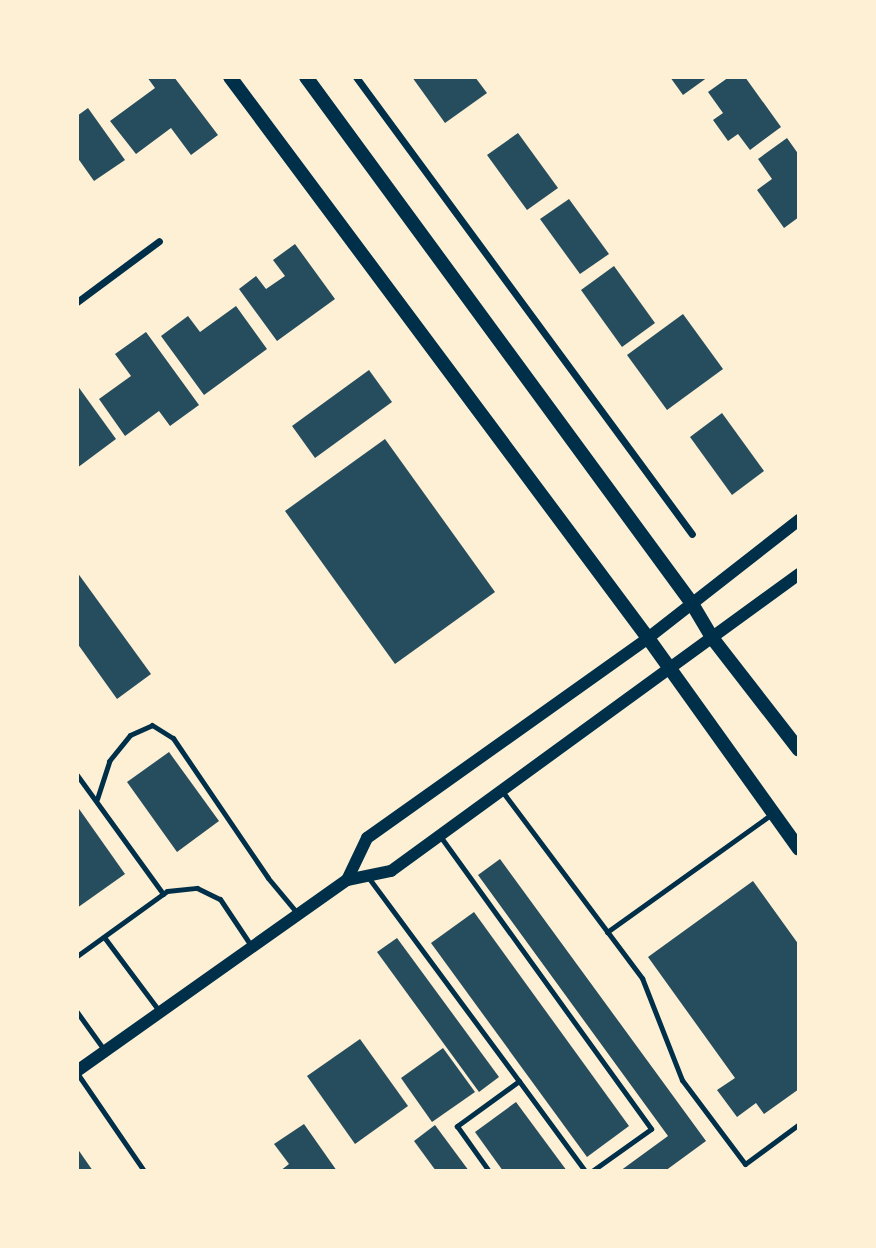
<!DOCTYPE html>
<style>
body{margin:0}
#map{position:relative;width:876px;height:1248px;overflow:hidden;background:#fdf0d5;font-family:Barlow,sans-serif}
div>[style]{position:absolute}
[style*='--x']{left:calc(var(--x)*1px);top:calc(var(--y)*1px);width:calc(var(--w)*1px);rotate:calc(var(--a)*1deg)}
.building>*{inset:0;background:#264d5e}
.service>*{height:5px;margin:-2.5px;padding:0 2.5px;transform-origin:2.5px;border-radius:2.5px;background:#003049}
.minor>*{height:7px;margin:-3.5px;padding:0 3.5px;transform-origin:3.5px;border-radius:3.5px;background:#003049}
.tertiary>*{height:12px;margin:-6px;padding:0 6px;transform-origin:6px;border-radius:6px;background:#003049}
.secondary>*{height:14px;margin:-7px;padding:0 7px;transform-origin:7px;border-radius:7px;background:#003049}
span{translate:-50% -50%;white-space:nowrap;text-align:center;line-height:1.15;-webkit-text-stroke:5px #fdf0d5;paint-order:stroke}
.frame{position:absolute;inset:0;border:79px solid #fdf0d5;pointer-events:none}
</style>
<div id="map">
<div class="building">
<i style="clip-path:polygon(147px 77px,174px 77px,218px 135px,191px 155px,171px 128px,136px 154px,110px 121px,155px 88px)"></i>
<i style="clip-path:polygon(412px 77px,475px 77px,487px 93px,445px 123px)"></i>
<i style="clip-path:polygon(670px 77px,708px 77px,683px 95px)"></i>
<i style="clip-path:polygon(729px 77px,745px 77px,781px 127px,750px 150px,738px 134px,728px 141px,713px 120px,723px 113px,708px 92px)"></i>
<i style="clip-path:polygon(88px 108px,125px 160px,94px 181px,77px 157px,77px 116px)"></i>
<i style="clip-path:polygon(518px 133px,558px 188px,527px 210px,487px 155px)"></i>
<i style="clip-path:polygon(787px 138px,799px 155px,799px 217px,784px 228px,757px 190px,772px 179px,758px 159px)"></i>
<i style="clip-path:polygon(569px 199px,609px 254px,580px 274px,540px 219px)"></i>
<i style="clip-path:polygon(295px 244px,335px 299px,277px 341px,239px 289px,256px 276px,266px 289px,285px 276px,273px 260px)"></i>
<i style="clip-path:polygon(614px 266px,655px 323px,622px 347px,581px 290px)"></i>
<i style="clip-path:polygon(236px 306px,267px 349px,204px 395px,161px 336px,188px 316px,200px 332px)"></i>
<i style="clip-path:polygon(683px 314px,723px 369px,667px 410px,627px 355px)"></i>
<i style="clip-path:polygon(146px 332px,199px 405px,170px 426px,159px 411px,125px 436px,99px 399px,131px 376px,115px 354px)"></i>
<i style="clip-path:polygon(369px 370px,392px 402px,315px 458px,292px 426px)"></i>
<i style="clip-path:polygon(77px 385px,116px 439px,77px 468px)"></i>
<i style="clip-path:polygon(722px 413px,764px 471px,732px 495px,690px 437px)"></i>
<i style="clip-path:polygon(385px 439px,495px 592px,395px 664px,285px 511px)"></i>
<i style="clip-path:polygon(77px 572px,151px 674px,117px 699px,77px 643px)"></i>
<i style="clip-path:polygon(169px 752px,219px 821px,177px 852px,127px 782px)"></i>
<i style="clip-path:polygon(77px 806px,125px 874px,77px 908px)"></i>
<i style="clip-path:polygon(500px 859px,706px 1141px,665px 1171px,620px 1171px,668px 1136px,478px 875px)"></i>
<i style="clip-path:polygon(753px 881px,799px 945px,799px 1089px,764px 1114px,756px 1103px,737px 1117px,717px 1090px,735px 1078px,648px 957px)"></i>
<i style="clip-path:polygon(474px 912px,629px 1126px,587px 1157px,431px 943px)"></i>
<i style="clip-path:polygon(397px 938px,499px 1077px,479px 1092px,377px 952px)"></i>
<i style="clip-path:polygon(360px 1039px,408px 1106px,355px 1144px,307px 1076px)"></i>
<i style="clip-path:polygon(443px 1048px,475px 1092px,432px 1122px,401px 1078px)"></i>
<i style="clip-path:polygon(516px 1102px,567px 1171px,503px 1171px,475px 1132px)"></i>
<i style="clip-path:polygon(304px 1124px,337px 1171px,280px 1171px,289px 1164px,274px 1144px)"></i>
<i style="clip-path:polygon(435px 1125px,469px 1171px,436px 1171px,414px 1141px)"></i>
<i style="clip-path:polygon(77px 1148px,93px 1171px,77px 1171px)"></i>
</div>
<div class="service">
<i style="--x:77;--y:775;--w:147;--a:54.1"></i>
<i style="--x:502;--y:791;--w:234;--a:53.2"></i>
<i style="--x:642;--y:978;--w:110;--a:68.6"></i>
<i style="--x:682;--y:1080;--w:105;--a:53.1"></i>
<i style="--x:745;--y:1164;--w:67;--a:-36.5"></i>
<i style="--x:97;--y:799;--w:40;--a:-72"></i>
<i style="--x:109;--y:761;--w:33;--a:-51"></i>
<i style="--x:130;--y:735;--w:24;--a:-24"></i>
<i style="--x:152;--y:725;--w:25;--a:32"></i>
<i style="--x:173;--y:738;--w:169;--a:55.8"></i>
<i style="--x:268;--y:878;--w:47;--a:50.2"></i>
<i style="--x:440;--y:836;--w:361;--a:54.2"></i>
<i style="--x:651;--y:1129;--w:72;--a:144.6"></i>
<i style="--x:368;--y:877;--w:254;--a:53.5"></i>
<i style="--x:519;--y:1081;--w:77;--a:144"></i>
<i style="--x:457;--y:1126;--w:55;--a:54.6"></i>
<i style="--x:607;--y:932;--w:204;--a:-35.6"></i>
<i style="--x:104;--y:937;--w:94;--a:53.3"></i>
<i style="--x:77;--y:956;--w:111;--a:-35.8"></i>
<i style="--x:167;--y:891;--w:30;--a:-6"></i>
<i style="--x:197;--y:888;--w:25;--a:26"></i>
<i style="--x:220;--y:899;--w:58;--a:56.3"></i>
<i style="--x:77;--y:1012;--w:48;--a:54.3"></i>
<i style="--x:77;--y:1073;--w:119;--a:55.6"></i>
<i style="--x:519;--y:1081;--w:112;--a:53.7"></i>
</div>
<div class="minor">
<i style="--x:356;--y:77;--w:567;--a:53.68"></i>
<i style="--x:77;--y:302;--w:102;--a:-36.6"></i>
</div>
<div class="tertiary">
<i style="--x:347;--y:880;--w:47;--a:-64.5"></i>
<i style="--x:367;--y:838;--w:345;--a:-35.4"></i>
<i style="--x:648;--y:638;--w:192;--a:-38"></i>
<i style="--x:77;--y:1071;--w:331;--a:-35.3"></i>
<i style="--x:347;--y:880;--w:45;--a:-11.6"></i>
<i style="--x:391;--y:871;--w:505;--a:-36.05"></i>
</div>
<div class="secondary">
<i style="--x:230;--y:77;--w:700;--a:53.31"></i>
<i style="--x:648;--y:638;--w:259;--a:54.4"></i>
<i style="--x:306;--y:77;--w:651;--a:53.75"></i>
<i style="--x:691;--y:602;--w:43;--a:59.3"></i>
<i style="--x:713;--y:639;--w:140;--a:52.2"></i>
</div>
<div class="frame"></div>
</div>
